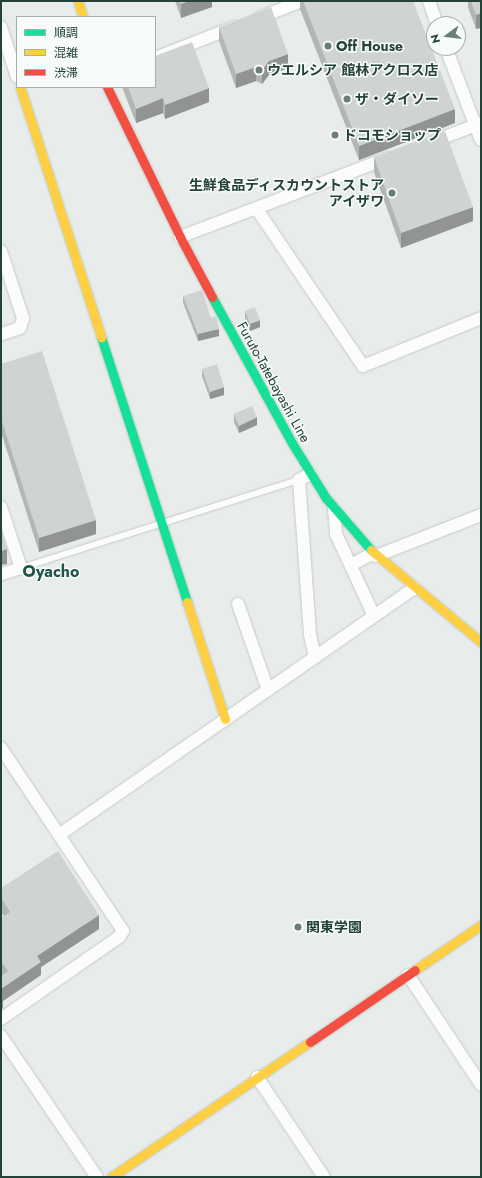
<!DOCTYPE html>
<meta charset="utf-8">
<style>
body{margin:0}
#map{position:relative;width:482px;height:1178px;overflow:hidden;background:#e8edeb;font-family:Jost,"Noto Sans JP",sans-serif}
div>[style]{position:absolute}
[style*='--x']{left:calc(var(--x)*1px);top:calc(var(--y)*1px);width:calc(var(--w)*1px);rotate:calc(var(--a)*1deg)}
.roads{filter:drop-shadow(0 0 1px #c5cac8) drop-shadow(0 0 1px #c5cac8)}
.lane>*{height:6px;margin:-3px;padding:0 3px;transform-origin:3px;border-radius:3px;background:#fcfcfc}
.street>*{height:12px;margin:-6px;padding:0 6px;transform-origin:6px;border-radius:6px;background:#fcfcfc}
.fast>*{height:9px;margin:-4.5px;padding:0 4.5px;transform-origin:4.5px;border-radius:4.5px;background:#16e098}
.slow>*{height:9px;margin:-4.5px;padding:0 4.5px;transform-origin:4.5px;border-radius:4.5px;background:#ffcf43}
.jam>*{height:9px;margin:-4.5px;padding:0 4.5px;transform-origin:4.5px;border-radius:4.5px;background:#f24e42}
.wall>*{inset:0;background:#b2b6b5}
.shaded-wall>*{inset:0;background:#919493}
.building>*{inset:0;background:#cfd4d2}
.dots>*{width:11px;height:11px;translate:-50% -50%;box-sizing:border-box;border:2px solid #f7fbf9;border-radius:50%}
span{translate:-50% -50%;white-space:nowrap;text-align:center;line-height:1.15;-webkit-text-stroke:3px #f7fbf9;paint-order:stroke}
.poi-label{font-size:14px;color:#24423a;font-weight:700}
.left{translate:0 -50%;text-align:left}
.right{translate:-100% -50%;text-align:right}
.street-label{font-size:14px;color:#24423a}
.quarter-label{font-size:16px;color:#1f5548;font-weight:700}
.frame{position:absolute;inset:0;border:2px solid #24423a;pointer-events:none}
.legend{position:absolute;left:16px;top:16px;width:140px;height:72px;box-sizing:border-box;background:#f7fbf9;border:1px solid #a3b1ad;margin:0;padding:5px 7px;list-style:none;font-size:12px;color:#24423a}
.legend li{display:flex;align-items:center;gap:8px;height:20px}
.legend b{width:20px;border:1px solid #a3b1ad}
.north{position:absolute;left:426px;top:16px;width:40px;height:40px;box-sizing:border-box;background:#f7fbf9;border:1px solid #a3b1ad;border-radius:50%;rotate:255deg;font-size:11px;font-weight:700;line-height:16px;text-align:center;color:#24423a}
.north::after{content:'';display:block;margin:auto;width:14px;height:18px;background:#697e78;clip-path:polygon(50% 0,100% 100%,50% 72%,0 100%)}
</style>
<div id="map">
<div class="roads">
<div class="lane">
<i style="--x:21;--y:568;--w:292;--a:-17.6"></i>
</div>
<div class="street">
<i style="--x:429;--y:1;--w:24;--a:71"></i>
<i style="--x:259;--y:18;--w:45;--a:-22"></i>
<i style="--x:1;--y:27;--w:52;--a:72.3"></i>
<i style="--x:446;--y:48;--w:98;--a:69.2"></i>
<i style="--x:155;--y:58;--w:85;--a:-21.4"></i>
<i style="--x:432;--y:142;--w:53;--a:-21.2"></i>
<i style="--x:256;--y:208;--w:191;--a:55.9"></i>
<i style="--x:363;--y:366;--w:127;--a:-22.1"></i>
<i style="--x:180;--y:237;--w:222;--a:-20.8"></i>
<i style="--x:1;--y:251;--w:71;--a:71.8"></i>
<i style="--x:23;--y:318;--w:10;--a:107"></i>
<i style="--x:20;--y:328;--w:20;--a:162"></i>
<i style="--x:310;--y:474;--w:13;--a:151"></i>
<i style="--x:299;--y:480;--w:155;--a:85.9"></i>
<i style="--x:310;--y:635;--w:23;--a:77"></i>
<i style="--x:1;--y:507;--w:64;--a:71.8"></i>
<i style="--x:21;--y:568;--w:21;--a:163"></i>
<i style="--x:334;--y:509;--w:25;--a:85"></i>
<i style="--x:336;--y:534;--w:90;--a:65.1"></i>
<i style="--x:351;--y:565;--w:21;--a:-28"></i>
<i style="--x:370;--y:555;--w:6;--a:9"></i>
<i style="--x:376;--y:556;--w:113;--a:-21.3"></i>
<i style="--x:238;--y:604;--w:91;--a:70.8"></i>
<i style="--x:1;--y:748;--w:220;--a:56.3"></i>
<i style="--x:123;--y:931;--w:7;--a:124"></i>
<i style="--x:119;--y:937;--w:144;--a:145.2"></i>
<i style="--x:59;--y:835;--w:433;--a:-34.8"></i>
<i style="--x:408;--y:975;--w:132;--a:56.4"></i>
<i style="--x:1;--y:1036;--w:171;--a:55.8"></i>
<i style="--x:257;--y:1077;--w:120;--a:56.2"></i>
</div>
<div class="fast">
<i style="--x:212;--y:297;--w:166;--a:61.3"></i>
<i style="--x:292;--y:443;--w:65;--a:58.3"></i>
<i style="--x:326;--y:498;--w:69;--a:49.1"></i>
<i style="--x:101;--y:337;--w:279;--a:72"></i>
</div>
<div class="slow">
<i style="--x:78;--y:1;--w:17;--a:73"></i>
<i style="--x:20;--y:87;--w:263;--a:72"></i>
<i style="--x:371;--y:550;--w:143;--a:39.9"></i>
<i style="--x:187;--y:602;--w:123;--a:72"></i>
<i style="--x:415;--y:970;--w:80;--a:-34.3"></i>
<i style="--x:111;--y:1177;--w:240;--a:-34.2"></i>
</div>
<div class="jam">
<i style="--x:107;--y:87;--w:167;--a:64"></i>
<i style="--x:180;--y:237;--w:68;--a:61.9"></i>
<i style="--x:310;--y:1042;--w:127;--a:-34.4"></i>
</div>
</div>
<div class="wall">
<i style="clip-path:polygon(175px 1px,212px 1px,212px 7px,181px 18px)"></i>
<i style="clip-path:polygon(300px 1px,413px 1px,455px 123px,359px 160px,300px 9px)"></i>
<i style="clip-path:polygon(468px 1px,481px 1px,476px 29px,468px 7px)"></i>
<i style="clip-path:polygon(219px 27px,288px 68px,269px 75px,262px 84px,256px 81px,236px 88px,219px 41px)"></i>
<i style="clip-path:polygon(122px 87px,155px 87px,209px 102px,165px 119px,163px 113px,136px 123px)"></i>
<i style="clip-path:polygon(374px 157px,473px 221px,401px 248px,374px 172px)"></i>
<i style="clip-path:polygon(183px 296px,211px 318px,219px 336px,198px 341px,183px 303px)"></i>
<i style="clip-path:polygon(245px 311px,260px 327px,250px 331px,245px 318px)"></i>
<i style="clip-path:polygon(1px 364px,96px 534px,39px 552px,1px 432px)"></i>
<i style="clip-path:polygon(202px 369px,224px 395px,210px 399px,202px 376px)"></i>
<i style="clip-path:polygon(234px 414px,257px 425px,239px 433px,234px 422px)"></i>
<i style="clip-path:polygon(1px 888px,99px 929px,41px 967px,41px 975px,3px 1001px,3px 1008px,2px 975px,1px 974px,1px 918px,4px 916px,1px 912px)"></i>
</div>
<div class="shaded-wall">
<i style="clip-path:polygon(189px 1px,212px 1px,212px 7px,181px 18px,181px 4px)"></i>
<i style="clip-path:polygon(481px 13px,481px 28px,476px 29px,476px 15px)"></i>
<i style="clip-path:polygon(288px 54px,288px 68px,269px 75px,262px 84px,262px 70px,269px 61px)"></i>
<i style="clip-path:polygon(256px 67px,256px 81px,236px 88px,236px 74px)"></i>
<i style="clip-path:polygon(209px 88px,209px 102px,165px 119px,165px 105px)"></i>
<i style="clip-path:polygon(163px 98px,163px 113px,136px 123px,136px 109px)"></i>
<i style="clip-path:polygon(455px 109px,455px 123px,359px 160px,359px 146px)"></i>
<i style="clip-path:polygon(473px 207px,473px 221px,401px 248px,401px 233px)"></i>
<i style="clip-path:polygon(260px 320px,260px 327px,250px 331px,250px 324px)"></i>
<i style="clip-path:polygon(219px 329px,219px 336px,198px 341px,198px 334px)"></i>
<i style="clip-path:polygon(224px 387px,224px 395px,210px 399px,210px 392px)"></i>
<i style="clip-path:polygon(257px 417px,257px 425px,239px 433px,239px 426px)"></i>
<i style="clip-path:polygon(96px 520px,96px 534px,39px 552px,39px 538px)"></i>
<i style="clip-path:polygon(7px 549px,7px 564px,1px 565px,1px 551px)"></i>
<i style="clip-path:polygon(99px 915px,99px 929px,41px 967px,41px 975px,3px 1001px,3px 1008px,1px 1010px,1px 989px,37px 956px)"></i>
</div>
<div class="building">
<i style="clip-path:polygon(180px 1px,189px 1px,181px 4px)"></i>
<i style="clip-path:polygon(303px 1px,413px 1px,455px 109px,359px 146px)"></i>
<i style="clip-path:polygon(471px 1px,481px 1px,481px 13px,476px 15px)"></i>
<i style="clip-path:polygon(271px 7px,288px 54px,269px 61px,262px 70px,256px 67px,236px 74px,219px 27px)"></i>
<i style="clip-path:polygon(192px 42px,209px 88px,165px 105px,163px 98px,136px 109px,128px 87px,155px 87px,155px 56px)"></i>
<i style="clip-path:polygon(445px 131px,473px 207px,401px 233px,374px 157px)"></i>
<i style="clip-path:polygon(202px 290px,211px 318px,216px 316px,219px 329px,198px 334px,183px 296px)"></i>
<i style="clip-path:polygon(255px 307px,260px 320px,250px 324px,245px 311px)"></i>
<i style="clip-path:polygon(42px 351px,96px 520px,39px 538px,1px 418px,1px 364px)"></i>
<i style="clip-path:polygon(217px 364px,224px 387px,210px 392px,202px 369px)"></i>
<i style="clip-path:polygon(252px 406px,257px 417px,239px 426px,234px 414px)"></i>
<i style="clip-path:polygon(1px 528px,7px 549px,1px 551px)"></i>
<i style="clip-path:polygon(58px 851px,99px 915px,37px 956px,41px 962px,1px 989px,1px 976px,8px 971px,1px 961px,1px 918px,10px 912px,1px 898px,1px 888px)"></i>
</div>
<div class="dots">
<i style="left:328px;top:46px;background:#697e78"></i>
<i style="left:259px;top:70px;background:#697e78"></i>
<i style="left:347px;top:99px;background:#697e78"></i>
<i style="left:335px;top:135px;background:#697e78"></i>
<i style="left:392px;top:193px;background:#697e78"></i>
<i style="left:298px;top:927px;background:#697e78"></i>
</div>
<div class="poi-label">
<span class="left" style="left:336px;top:46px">Off House</span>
<span class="left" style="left:267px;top:70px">ウエルシア 館林アクロス店</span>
<span class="left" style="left:355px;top:99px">ザ・ダイソー</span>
<span class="left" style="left:343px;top:135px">ドコモショップ</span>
<span class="right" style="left:384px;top:193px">生鮮食品ディスカウントストア<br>アイザワ</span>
<span class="left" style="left:306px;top:927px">関東学園</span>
</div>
<div class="street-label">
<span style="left:274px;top:382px;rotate:61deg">Furuto-Tatebayashi Line</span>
</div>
<div class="quarter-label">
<span style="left:51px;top:572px">Oyacho</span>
</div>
<div class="frame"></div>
<ul class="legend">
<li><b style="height:5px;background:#16e098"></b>順調</li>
<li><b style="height:5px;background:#ffcf43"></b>混雑</li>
<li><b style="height:5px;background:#f24e42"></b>渋滞</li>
</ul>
<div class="north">N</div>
</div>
